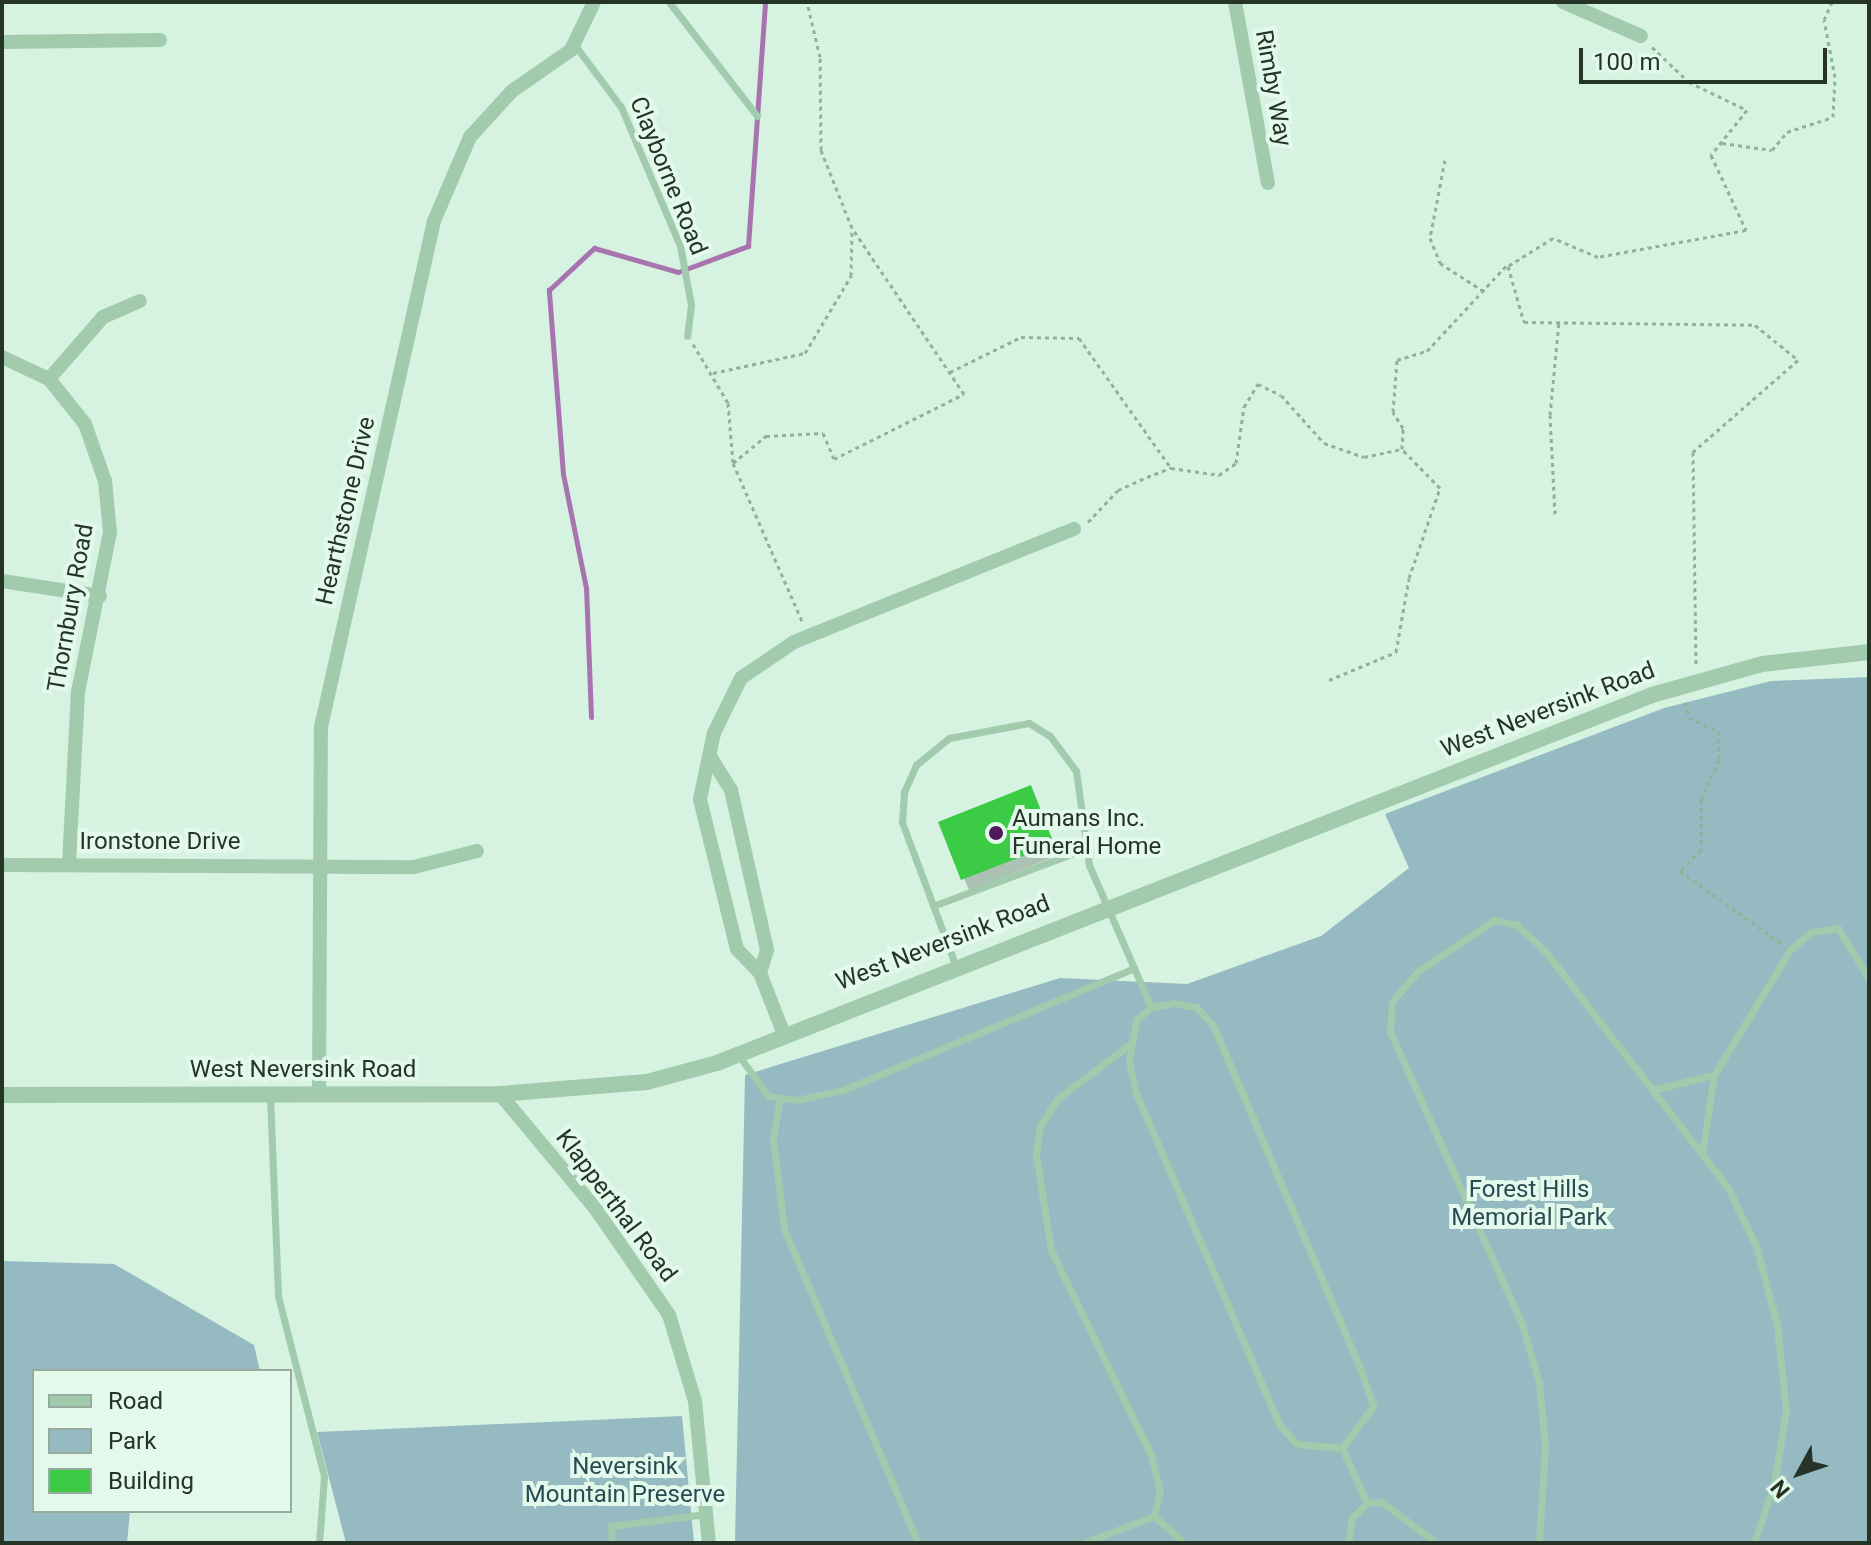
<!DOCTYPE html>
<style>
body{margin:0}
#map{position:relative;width:1871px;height:1545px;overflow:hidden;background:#d6f2e0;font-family:Roboto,sans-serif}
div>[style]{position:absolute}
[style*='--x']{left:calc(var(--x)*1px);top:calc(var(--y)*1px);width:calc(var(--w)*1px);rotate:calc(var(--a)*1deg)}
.green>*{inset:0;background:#96bac1}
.shadow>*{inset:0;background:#0003}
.stream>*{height:5px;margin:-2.5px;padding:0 2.5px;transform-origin:2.5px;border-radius:2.5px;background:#a774b0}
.building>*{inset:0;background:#3bcb44}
.path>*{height:3px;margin-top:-1.5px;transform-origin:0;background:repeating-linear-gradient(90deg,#8cb597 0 4px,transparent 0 8px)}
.service>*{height:7px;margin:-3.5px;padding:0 3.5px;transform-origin:3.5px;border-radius:3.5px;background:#a2caad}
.minor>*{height:14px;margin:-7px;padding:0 7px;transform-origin:7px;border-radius:7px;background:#a2caad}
.tertiary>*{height:16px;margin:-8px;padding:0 8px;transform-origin:8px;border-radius:8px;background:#a2caad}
.dots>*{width:22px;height:22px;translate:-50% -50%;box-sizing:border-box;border:4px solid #e2f9eb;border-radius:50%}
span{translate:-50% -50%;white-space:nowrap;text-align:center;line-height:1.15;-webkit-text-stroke:8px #e2f9eb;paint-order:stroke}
.street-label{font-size:24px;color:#253427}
.poi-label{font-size:24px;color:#253427}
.left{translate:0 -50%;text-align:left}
.park-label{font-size:24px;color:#284b53}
.frame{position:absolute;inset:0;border:4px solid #253427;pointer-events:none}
.legend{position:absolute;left:32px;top:1369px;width:260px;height:144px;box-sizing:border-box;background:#e2f9eb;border:2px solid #96aa9d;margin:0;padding:10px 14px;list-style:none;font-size:24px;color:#253427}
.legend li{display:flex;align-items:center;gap:16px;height:40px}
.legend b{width:40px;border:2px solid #96aa9d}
.north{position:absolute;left:1759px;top:1433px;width:80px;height:80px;-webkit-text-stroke:6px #e2f9eb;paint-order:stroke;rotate:230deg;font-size:22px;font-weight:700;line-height:32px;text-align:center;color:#253427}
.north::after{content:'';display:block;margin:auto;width:28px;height:36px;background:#253427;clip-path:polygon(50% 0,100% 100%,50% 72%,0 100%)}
.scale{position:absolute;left:1579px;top:48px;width:248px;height:36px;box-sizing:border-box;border:4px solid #253427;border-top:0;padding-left:10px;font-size:24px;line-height:28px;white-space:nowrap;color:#253427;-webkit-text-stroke:6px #e2f9eb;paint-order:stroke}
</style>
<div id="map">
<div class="green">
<i style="clip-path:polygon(1869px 677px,1869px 1543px,735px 1543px,745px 1075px,1060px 978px,1187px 984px,1321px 936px,1409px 868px,1385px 814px,1664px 708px,1771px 681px)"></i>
<i style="clip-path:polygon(2px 1261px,114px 1264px,254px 1345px,260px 1371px,34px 1371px,34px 1511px,130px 1511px,127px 1543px,2px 1543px)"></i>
<i style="clip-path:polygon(682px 1416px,694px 1543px,346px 1543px,317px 1432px)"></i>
</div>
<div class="shadow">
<i style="clip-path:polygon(1030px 788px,1059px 855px,969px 890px,941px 823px)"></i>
</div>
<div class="stream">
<i style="--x:591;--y:717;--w:129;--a:-92.2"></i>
<i style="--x:586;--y:588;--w:116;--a:-101.4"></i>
<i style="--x:563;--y:474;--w:185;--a:-94.4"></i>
<i style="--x:549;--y:290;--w:62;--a:-43"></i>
<i style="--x:594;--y:248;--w:87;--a:15.9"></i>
<i style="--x:678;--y:272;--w:75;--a:-20.4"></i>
<i style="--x:748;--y:246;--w:245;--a:-86"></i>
</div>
<div class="building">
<i style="clip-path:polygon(1031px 785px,1054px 844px,961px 880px,938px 822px)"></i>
</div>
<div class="path">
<i style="--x:1652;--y:47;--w:51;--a:43.4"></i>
<i style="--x:1689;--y:82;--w:64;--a:25.8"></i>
<i style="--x:1747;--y:110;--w:58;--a:128.7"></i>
<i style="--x:1711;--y:155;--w:83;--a:65"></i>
<i style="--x:1746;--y:230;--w:150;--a:169.7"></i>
<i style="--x:1598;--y:257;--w:49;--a:-157.1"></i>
<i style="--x:1553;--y:238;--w:53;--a:148.1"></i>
<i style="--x:1508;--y:266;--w:58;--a:74.1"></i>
<i style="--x:1524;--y:322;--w:231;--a:0.7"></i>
<i style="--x:1755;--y:325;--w:55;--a:39.1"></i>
<i style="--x:1798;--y:360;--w:140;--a:138.8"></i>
<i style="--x:1693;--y:452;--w:215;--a:89.2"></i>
<i style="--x:1722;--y:143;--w:50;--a:8"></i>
<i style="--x:1772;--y:150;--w:23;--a:-50"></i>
<i style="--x:1787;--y:132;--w:48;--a:-18.1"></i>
<i style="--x:1833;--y:117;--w:40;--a:-87.1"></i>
<i style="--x:1835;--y:77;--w:58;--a:-100.9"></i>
<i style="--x:1824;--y:20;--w:20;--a:-66"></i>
<i style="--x:1445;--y:160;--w:79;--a:100.9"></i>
<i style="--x:1430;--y:238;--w:27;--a:68"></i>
<i style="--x:1440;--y:263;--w:54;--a:32.8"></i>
<i style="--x:693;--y:344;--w:69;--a:59.3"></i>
<i style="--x:728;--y:403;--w:60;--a:85.2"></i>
<i style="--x:733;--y:463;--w:175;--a:66.4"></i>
<i style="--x:950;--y:372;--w:79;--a:-26.2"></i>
<i style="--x:1021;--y:337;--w:58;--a:1"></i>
<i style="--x:1079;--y:338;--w:159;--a:54.7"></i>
<i style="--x:713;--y:373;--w:94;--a:-12.3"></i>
<i style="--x:805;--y:353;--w:90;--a:-59.1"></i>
<i style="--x:851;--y:276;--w:48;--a:-88.8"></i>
<i style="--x:852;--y:228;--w:84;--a:-111.7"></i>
<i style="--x:821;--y:150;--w:93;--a:-90.6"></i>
<i style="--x:820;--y:57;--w:57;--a:-103.3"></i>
<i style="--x:733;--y:463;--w:43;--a:-39.3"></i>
<i style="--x:766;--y:436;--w:57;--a:-3"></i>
<i style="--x:823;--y:433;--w:28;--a:67"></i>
<i style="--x:834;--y:459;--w:145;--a:-26.6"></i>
<i style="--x:964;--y:394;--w:200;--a:-124"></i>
<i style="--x:1555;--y:514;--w:99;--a:-92.9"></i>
<i style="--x:1550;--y:415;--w:93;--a:-84.5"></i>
<i style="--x:1088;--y:522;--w:44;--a:-46.8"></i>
<i style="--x:1118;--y:490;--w:32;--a:-24"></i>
<i style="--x:1147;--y:477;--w:26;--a:-21"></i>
<i style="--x:1171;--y:468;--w:49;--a:8.3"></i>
<i style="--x:1219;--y:475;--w:21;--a:-35"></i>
<i style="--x:1236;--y:463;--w:57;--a:-81.9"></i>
<i style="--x:1244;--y:407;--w:27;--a:-59"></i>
<i style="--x:1258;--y:384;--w:25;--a:26"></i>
<i style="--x:1281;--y:395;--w:64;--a:48.1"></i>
<i style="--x:1324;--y:443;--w:42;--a:19.3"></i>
<i style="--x:1364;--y:457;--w:39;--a:-12"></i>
<i style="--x:1402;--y:449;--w:21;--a:-87"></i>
<i style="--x:1403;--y:428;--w:19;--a:-122"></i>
<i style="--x:1393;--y:412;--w:52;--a:-85.6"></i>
<i style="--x:1397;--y:360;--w:31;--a:-17"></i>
<i style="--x:1427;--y:351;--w:116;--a:-47.1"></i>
<i style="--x:1329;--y:680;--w:73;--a:-22.7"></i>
<i style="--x:1396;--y:652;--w:75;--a:-80"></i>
<i style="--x:1409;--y:578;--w:95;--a:-71"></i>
<i style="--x:1440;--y:488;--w:54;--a:-134.3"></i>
<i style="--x:1685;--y:702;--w:16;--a:76"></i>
<i style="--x:1689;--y:718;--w:32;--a:24"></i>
<i style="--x:1718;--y:731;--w:29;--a:88"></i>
<i style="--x:1719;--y:760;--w:44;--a:114.2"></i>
<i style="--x:1701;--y:800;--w:50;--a:90"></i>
<i style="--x:1701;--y:850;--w:30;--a:135"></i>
<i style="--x:1680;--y:871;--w:124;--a:35.5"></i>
</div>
<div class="service">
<i style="--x:669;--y:2;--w:144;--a:52.3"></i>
<i style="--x:574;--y:44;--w:79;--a:53.3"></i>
<i style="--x:621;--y:107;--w:151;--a:67"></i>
<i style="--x:680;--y:246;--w:60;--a:79.4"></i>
<i style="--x:691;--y:305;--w:31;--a:97"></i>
<i style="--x:933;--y:906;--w:162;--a:-20.6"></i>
<i style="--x:955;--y:964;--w:152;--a:-110.5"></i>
<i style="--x:902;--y:822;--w:30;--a:-86"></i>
<i style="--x:904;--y:792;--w:30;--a:-66"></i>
<i style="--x:916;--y:765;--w:43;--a:-39.3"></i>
<i style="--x:949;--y:738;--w:81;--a:-10.6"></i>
<i style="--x:1029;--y:723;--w:25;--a:32"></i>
<i style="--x:1050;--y:736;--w:44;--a:53.4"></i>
<i style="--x:1076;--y:771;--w:95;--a:82.1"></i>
<i style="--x:1089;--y:865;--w:155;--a:66.4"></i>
<i style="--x:1173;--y:1003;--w:23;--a:10"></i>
<i style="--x:1196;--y:1007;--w:25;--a:47"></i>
<i style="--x:1213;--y:1025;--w:376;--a:66.8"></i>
<i style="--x:1361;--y:1371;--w:37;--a:71"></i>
<i style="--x:1373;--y:1406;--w:52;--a:126.4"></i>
<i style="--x:1342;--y:1448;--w:45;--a:-174.9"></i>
<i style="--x:1297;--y:1444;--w:25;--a:-133"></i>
<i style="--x:1280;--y:1426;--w:362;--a:-113.4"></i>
<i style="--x:1136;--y:1094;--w:34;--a:-102"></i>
<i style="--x:1129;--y:1061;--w:42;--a:-80.3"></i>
<i style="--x:1136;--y:1020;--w:20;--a:-41"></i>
<i style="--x:1151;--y:1007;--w:22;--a:-10"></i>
<i style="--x:1130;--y:1044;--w:91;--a:143"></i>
<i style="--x:1057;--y:1099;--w:32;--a:122"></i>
<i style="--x:1040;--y:1126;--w:29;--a:98"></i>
<i style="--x:1036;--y:1155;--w:96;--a:81"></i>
<i style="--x:1051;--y:1250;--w:228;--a:64"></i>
<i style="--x:1151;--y:1455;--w:36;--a:76"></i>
<i style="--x:1160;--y:1490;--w:27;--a:103"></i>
<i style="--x:737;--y:1053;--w:53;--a:54.2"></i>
<i style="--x:768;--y:1096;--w:29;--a:8"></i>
<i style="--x:797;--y:1100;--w:47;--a:-12.3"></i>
<i style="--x:843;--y:1090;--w:316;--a:-22.7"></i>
<i style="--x:1652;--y:1090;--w:64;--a:-13.6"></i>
<i style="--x:270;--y:1096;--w:200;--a:87.7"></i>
<i style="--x:278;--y:1296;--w:187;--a:75.7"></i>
<i style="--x:324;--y:1477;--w:66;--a:94.3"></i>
<i style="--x:780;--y:1098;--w:41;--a:99.9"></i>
<i style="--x:773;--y:1138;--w:92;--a:83.1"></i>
<i style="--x:784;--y:1229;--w:341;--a:66.9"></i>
<i style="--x:1702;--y:1154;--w:80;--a:-81.4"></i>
<i style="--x:1714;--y:1075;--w:146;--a:-58.7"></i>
<i style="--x:1790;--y:950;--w:28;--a:-41"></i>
<i style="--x:1811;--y:932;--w:27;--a:-8"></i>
<i style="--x:1838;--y:928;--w:60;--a:58.7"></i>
<i style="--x:1342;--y:1448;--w:60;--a:65.6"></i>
<i style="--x:612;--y:1543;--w:17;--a:-93"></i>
<i style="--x:611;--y:1526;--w:96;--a:-7.2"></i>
<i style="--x:1084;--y:1543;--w:75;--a:-21.1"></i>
<i style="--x:1154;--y:1516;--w:40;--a:42"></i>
<i style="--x:1348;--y:1543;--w:25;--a:-81"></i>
<i style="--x:1352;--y:1518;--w:21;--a:-45"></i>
<i style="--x:1367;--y:1503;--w:15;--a:-4"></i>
<i style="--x:1382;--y:1502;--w:68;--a:37.2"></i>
<i style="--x:1539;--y:1543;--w:98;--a:-86.5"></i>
<i style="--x:1545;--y:1445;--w:62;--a:-95.5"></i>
<i style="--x:1539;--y:1383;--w:61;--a:-106.1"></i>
<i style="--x:1522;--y:1324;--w:320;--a:-114.3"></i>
<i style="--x:1390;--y:1032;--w:30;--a:-86"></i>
<i style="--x:1392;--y:1002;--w:39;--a:-50"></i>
<i style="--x:1417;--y:972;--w:93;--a:-34"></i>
<i style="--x:1494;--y:920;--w:24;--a:12"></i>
<i style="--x:1517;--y:925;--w:38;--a:43"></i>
<i style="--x:1545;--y:951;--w:299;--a:52.3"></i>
<i style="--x:1728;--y:1188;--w:64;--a:64.2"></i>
<i style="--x:1756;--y:1246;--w:82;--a:75.1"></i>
<i style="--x:1777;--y:1325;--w:85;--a:84"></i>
<i style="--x:1786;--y:1410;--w:75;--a:99.2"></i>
<i style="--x:1774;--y:1484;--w:62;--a:108.7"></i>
</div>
<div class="minor">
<i style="--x:1235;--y:2;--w:184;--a:79.7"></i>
<i style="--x:1563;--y:2;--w:85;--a:23.6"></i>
<i style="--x:2;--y:42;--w:158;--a:-0.7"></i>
<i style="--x:2;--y:357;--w:52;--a:25.1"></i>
<i style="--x:49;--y:379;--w:58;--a:51.3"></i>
<i style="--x:85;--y:424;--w:60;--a:70.7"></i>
<i style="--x:105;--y:481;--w:51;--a:84.4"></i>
<i style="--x:110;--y:532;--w:163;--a:101.3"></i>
<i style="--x:78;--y:692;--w:172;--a:93"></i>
<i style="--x:49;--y:379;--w:82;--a:-48.9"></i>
<i style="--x:103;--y:317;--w:40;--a:-23.4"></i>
<i style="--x:2;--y:581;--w:99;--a:8.7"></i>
<i style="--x:711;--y:758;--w:38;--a:58"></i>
<i style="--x:731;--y:790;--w:164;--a:77.3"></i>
<i style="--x:767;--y:950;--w:24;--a:107"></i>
<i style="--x:760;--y:973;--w:33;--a:-134"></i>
<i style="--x:737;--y:949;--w:154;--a:-103.9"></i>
<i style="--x:700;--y:799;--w:67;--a:-78"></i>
<i style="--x:714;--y:733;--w:61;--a:-63.9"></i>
<i style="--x:741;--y:678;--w:64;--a:-34.2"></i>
<i style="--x:794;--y:642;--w:302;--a:-22"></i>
<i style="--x:2;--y:865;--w:412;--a:0.3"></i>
<i style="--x:414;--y:867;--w:65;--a:-14.3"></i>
<i style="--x:760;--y:973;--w:63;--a:68.7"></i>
<i style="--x:319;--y:1093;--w:366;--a:-89.7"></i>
<i style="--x:321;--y:727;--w:518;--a:-77.41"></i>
<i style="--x:434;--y:221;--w:91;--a:-66.8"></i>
<i style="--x:470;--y:137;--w:62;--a:-47.6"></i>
<i style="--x:512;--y:91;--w:72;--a:-34.8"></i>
<i style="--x:571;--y:50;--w:53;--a:-64.4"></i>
<i style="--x:500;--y:1094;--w:148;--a:50.2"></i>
<i style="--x:595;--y:1208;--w:130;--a:55.3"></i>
<i style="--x:669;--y:1315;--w:90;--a:73.2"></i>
<i style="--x:695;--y:1401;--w:143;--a:84.4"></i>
</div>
<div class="tertiary">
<i style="--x:2;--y:1095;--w:498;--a:-0.1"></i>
<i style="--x:500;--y:1094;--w:147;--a:-4.7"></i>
<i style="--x:647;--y:1082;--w:73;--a:-15.2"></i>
<i style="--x:717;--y:1063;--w:1005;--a:-21.48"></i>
<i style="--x:1652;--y:695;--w:114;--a:-15.7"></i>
<i style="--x:1762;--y:664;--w:108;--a:-6.4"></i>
</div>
<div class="dots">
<i style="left:996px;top:833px;background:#501957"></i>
</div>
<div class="street-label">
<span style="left:1273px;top:88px;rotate:80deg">Rimby Way</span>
<span style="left:668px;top:176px;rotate:68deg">Clayborne Road</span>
<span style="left:346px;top:511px;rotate:-77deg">Hearthstone Drive</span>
<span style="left:71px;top:608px;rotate:-80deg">Thornbury Road</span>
<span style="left:1548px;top:710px;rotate:-21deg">West Neversink Road</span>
<span style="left:160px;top:842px">Ironstone Drive</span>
<span style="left:943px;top:943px;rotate:-21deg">West Neversink Road</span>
<span style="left:303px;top:1070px">West Neversink Road</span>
<span style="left:616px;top:1206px;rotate:53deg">Klapperthal Road</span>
</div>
<div class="poi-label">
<span class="left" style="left:1012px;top:833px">Aumans Inc.<br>Funeral Home</span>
</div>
<div class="park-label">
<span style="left:1529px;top:1204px">Forest Hills<br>Memorial Park</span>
<span style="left:625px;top:1481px">Neversink<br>Mountain Preserve</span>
</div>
<div class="frame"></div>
<ul class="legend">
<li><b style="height:10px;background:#a2caad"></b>Road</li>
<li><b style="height:22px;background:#96bac1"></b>Park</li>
<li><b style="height:22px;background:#3bcb44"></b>Building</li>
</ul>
<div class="north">N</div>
<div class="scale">100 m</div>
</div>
